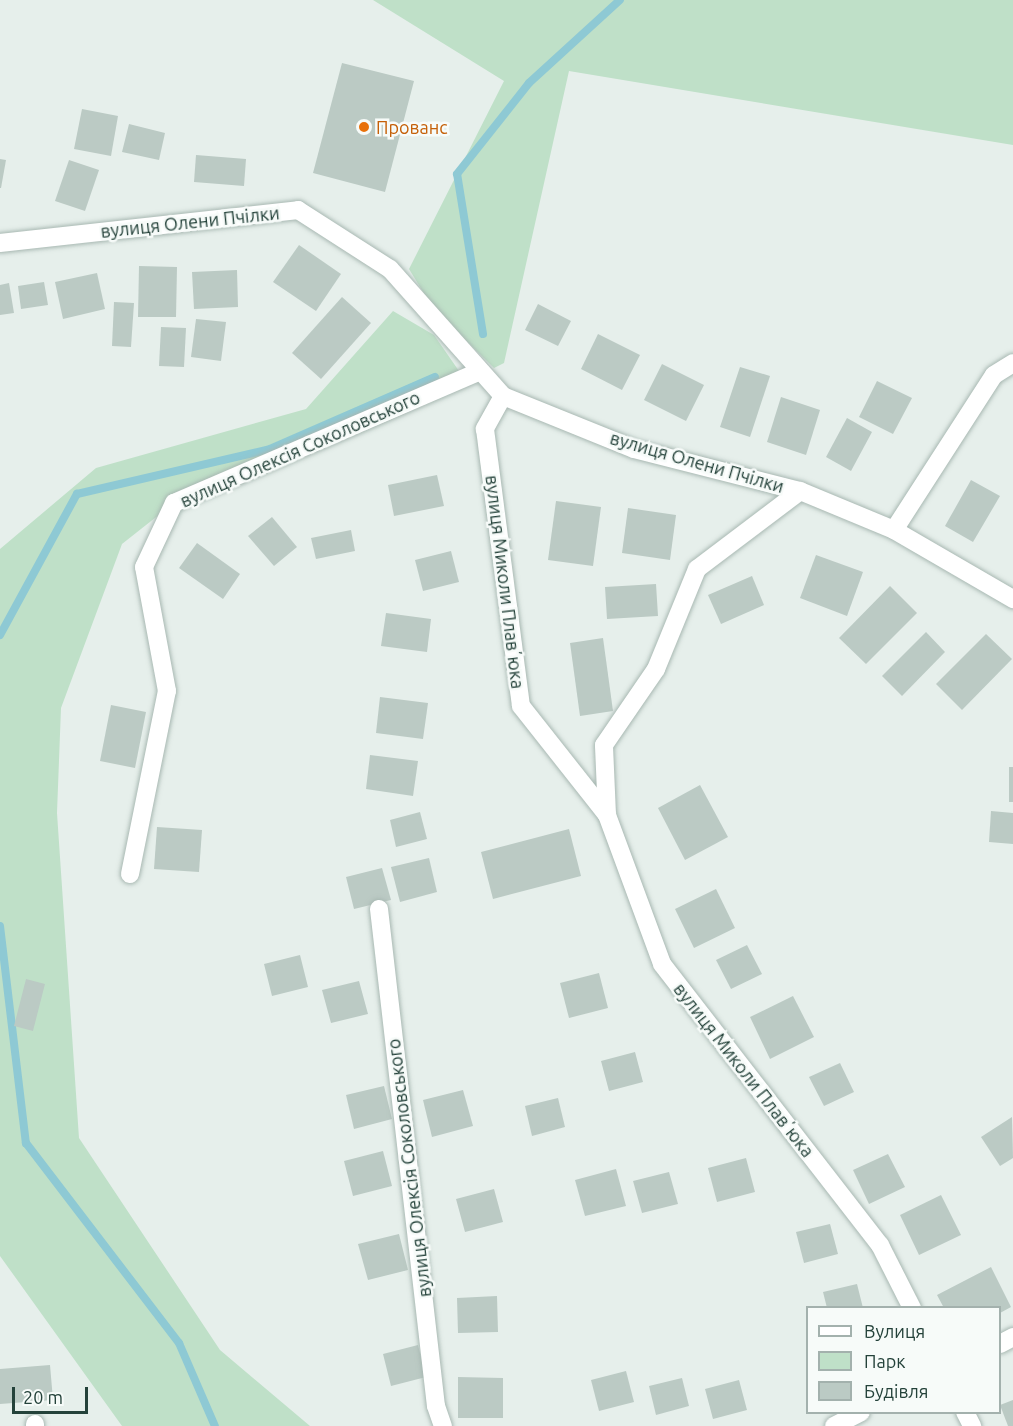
<!DOCTYPE html>
<meta charset="utf-8">
<style>
body{margin:0}
#map{position:relative;width:1013px;height:1426px;overflow:hidden;background:#e6efeb;font-family:Ubuntu,sans-serif}
div>[style]{position:absolute}
[style*='--x']{left:calc(var(--x)*1px);top:calc(var(--y)*1px);width:calc(var(--w)*1px);rotate:calc(var(--a)*1deg)}
.green>*{inset:0;background:#bfe0c8}
.stream>*{height:8px;margin:-4px;padding:0 4px;transform-origin:4px;border-radius:4px;background:#8ec9d4}
.building>*{inset:0;background:#bbcac4}
.roads{filter:drop-shadow(0 0 2px #a8b8b2) drop-shadow(0 0 2px #a8b8b2)}
.minor>*{height:18px;margin:-9px;padding:0 9px;transform-origin:9px;border-radius:9px;background:#fff}
.dots>*{width:16px;height:16px;translate:-50% -50%;box-sizing:border-box;border:3px solid #f7fbf9;border-radius:50%}
span{translate:-50% -50%;white-space:nowrap;text-align:center;line-height:1.15;-webkit-text-stroke:5px #f7fbf9;paint-order:stroke}
.food-label{font-size:18px;color:#c56008}
.left{translate:0 -50%;text-align:left}
.street-label{font-size:18px;color:#24423a}
.legend{position:absolute;left:806px;top:1306px;width:195px;height:108px;box-sizing:border-box;background:#f7fbf9;border:2px solid #a3b1ad;margin:0;padding:8px 10px;list-style:none;font-size:18px;color:#24423a}
.legend li{display:flex;align-items:center;gap:12px;height:30px}
.legend b{width:30px;border:2px solid #a3b1ad}
.scale{position:absolute;left:12px;top:1387px;width:76px;height:27px;box-sizing:border-box;border:3px solid #24423a;border-top:0;padding-left:8px;font-size:18px;line-height:21px;white-space:nowrap;color:#24423a;-webkit-text-stroke:4px #f7fbf9;paint-order:stroke}
</style>
<div id="map">
<div class="green">
<i style="clip-path:polygon(373px 0,1013px 0,1013px 145px,569px 71px,504px 363px,494px 368px,433px 308px,409px 269px,504px 81px)"></i>
<i style="clip-path:polygon(393px 311px,434px 335px,459px 371px,184px 495px,122px 544px,61px 708px,57px 813px,79px 1138px,220px 1350px,310px 1426px,122px 1426px,0 1256px,0 549px,96px 468px,306px 409px)"></i>
</div>
<div class="stream">
<i style="--x:483;--y:334;--w:162;--a:-99.2"></i>
<i style="--x:457;--y:174;--w:116;--a:-51.6"></i>
<i style="--x:529;--y:83;--w:123;--a:-42.4"></i>
<i style="--x:0;--y:635;--w:161;--a:-61.4"></i>
<i style="--x:77;--y:494;--w:198;--a:-13.1"></i>
<i style="--x:270;--y:449;--w:180;--a:-23.6"></i>
<i style="--x:0;--y:926;--w:219;--a:83.2"></i>
<i style="--x:26;--y:1143;--w:252;--a:52.6"></i>
<i style="--x:179;--y:1343;--w:90;--a:66.6"></i>
</div>
<div class="building">
<i style="clip-path:polygon(342px 63px,414px 81px,385px 192px,313px 173px)"></i>
<i style="clip-path:polygon(82px 109px,118px 116px,111px 156px,74px 149px)"></i>
<i style="clip-path:polygon(129px 124px,165px 133px,159px 160px,122px 152px)"></i>
<i style="clip-path:polygon(196px 155px,246px 159px,244px 186px,194px 182px)"></i>
<i style="clip-path:polygon(0 159px,6px 160px,1px 188px,0 188px)"></i>
<i style="clip-path:polygon(69px 160px,99px 170px,85px 211px,55px 201px)"></i>
<i style="clip-path:polygon(299px 245px,341px 274px,316px 311px,273px 282px)"></i>
<i style="clip-path:polygon(139px 266px,177px 267px,176px 317px,138px 317px)"></i>
<i style="clip-path:polygon(237px 270px,238px 307px,194px 309px,192px 272px)"></i>
<i style="clip-path:polygon(97px 273px,105px 309px,63px 319px,55px 282px)"></i>
<i style="clip-path:polygon(44px 282px,48px 305px,21px 309px,18px 286px)"></i>
<i style="clip-path:polygon(9px 283px,14px 313px,0 315px,0 285px)"></i>
<i style="clip-path:polygon(342px 297px,371px 323px,321px 379px,292px 353px)"></i>
<i style="clip-path:polygon(114px 302px,134px 303px,131px 347px,112px 346px)"></i>
<i style="clip-path:polygon(538px 304px,571px 321px,558px 346px,525px 330px)"></i>
<i style="clip-path:polygon(196px 319px,226px 322px,221px 361px,191px 357px)"></i>
<i style="clip-path:polygon(161px 327px,186px 328px,184px 367px,159px 366px)"></i>
<i style="clip-path:polygon(598px 334px,640px 355px,622px 390px,581px 369px)"></i>
<i style="clip-path:polygon(662px 364px,704px 385px,686px 421px,644px 400px)"></i>
<i style="clip-path:polygon(740px 367px,770px 376px,750px 437px,720px 427px)"></i>
<i style="clip-path:polygon(877px 381px,912px 398px,893px 434px,859px 417px)"></i>
<i style="clip-path:polygon(781px 397px,820px 410px,806px 455px,767px 442px)"></i>
<i style="clip-path:polygon(847px 418px,872px 432px,851px 471px,826px 457px)"></i>
<i style="clip-path:polygon(437px 475px,444px 506px,394px 516px,388px 485px)"></i>
<i style="clip-path:polygon(971px 480px,1000px 496px,973px 542px,945px 526px)"></i>
<i style="clip-path:polygon(556px 501px,601px 507px,593px 566px,548px 560px)"></i>
<i style="clip-path:polygon(628px 508px,676px 515px,670px 560px,622px 553px)"></i>
<i style="clip-path:polygon(272px 517px,297px 547px,274px 566px,248px 536px)"></i>
<i style="clip-path:polygon(351px 530px,355px 551px,316px 559px,311px 538px)"></i>
<i style="clip-path:polygon(197px 543px,240px 574px,223px 599px,179px 568px)"></i>
<i style="clip-path:polygon(451px 551px,459px 582px,423px 591px,415px 560px)"></i>
<i style="clip-path:polygon(816px 555px,863px 572px,847px 616px,800px 598px)"></i>
<i style="clip-path:polygon(752px 576px,764px 605px,721px 624px,708px 595px)"></i>
<i style="clip-path:polygon(656px 584px,658px 616px,607px 619px,605px 587px)"></i>
<i style="clip-path:polygon(890px 586px,917px 613px,866px 664px,839px 638px)"></i>
<i style="clip-path:polygon(386px 613px,431px 619px,427px 652px,381px 646px)"></i>
<i style="clip-path:polygon(926px 632px,945px 652px,902px 696px,882px 676px)"></i>
<i style="clip-path:polygon(986px 634px,1012px 659px,962px 710px,936px 684px)"></i>
<i style="clip-path:polygon(603px 638px,613px 711px,580px 716px,570px 643px)"></i>
<i style="clip-path:polygon(380px 697px,428px 703px,423px 739px,376px 733px)"></i>
<i style="clip-path:polygon(111px 705px,146px 712px,135px 768px,100px 761px)"></i>
<i style="clip-path:polygon(370px 755px,418px 761px,413px 796px,366px 789px)"></i>
<i style="clip-path:polygon(1009px 767px,1013px 767px,1013px 802px,1009px 802px)"></i>
<i style="clip-path:polygon(700px 785px,728px 837px,685px 860px,658px 808px)"></i>
<i style="clip-path:polygon(991px 811px,1013px 813px,1013px 844px,989px 842px)"></i>
<i style="clip-path:polygon(420px 812px,427px 839px,396px 847px,390px 820px)"></i>
<i style="clip-path:polygon(157px 827px,202px 830px,199px 872px,154px 869px)"></i>
<i style="clip-path:polygon(569px 829px,581px 876px,493px 899px,481px 852px)"></i>
<i style="clip-path:polygon(429px 858px,437px 892px,400px 902px,391px 867px)"></i>
<i style="clip-path:polygon(382px 868px,391px 900px,354px 909px,346px 877px)"></i>
<i style="clip-path:polygon(716px 889px,735px 928px,694px 948px,675px 909px)"></i>
<i style="clip-path:polygon(747px 945px,762px 974px,731px 989px,716px 960px)"></i>
<i style="clip-path:polygon(300px 955px,308px 987px,272px 996px,264px 964px)"></i>
<i style="clip-path:polygon(599px 973px,608px 1008px,569px 1018px,560px 983px)"></i>
<i style="clip-path:polygon(26px 979px,45px 984px,33px 1031px,14px 1026px)"></i>
<i style="clip-path:polygon(359px 981px,368px 1014px,331px 1023px,322px 990px)"></i>
<i style="clip-path:polygon(793px 996px,814px 1037px,770px 1059px,750px 1017px)"></i>
<i style="clip-path:polygon(635px 1052px,643px 1082px,609px 1091px,601px 1061px)"></i>
<i style="clip-path:polygon(840px 1063px,854px 1092px,824px 1106px,809px 1077px)"></i>
<i style="clip-path:polygon(384px 1086px,392px 1119px,354px 1129px,346px 1095px)"></i>
<i style="clip-path:polygon(463px 1090px,473px 1126px,432px 1137px,423px 1100px)"></i>
<i style="clip-path:polygon(558px 1098px,565px 1127px,532px 1136px,525px 1106px)"></i>
<i style="clip-path:polygon(1012px 1117px,1013px 1158px,1000px 1166px,981px 1137px)"></i>
<i style="clip-path:polygon(383px 1151px,392px 1186px,353px 1196px,344px 1161px)"></i>
<i style="clip-path:polygon(888px 1154px,905px 1187px,869px 1204px,853px 1170px)"></i>
<i style="clip-path:polygon(746px 1158px,755px 1192px,717px 1202px,708px 1168px)"></i>
<i style="clip-path:polygon(616px 1169px,626px 1206px,585px 1216px,575px 1180px)"></i>
<i style="clip-path:polygon(669px 1172px,678px 1204px,642px 1213px,633px 1181px)"></i>
<i style="clip-path:polygon(494px 1189px,503px 1222px,465px 1232px,456px 1199px)"></i>
<i style="clip-path:polygon(941px 1195px,961px 1235px,919px 1255px,900px 1215px)"></i>
<i style="clip-path:polygon(830px 1224px,838px 1254px,804px 1263px,796px 1232px)"></i>
<i style="clip-path:polygon(399px 1234px,408px 1270px,368px 1280px,358px 1244px)"></i>
<i style="clip-path:polygon(991px 1267px,1011px 1307px,1000px 1313px,1000px 1308px,944px 1308px,937px 1295px)"></i>
<i style="clip-path:polygon(857px 1284px,863px 1308px,827px 1308px,823px 1292px)"></i>
<i style="clip-path:polygon(497px 1296px,498px 1332px,458px 1333px,457px 1298px)"></i>
<i style="clip-path:polygon(418px 1345px,426px 1377px,391px 1386px,383px 1354px)"></i>
<i style="clip-path:polygon(50px 1365px,53px 1400px,0 1404px,0 1369px)"></i>
<i style="clip-path:polygon(626px 1371px,634px 1402px,599px 1411px,591px 1380px)"></i>
<i style="clip-path:polygon(458px 1377px,503px 1378px,503px 1418px,458px 1418px)"></i>
<i style="clip-path:polygon(682px 1378px,689px 1406px,656px 1415px,649px 1386px)"></i>
<i style="clip-path:polygon(739px 1380px,747px 1410px,713px 1419px,705px 1389px)"></i>
<i style="clip-path:polygon(1013px 1400px,1013px 1426px,1008px 1426px,1000px 1405px)"></i>
</div>
<div class="roads">
<div class="minor">
<i style="--x:0;--y:243;--w:300;--a:-6.3"></i>
<i style="--x:298;--y:210;--w:109;--a:32.7"></i>
<i style="--x:390;--y:269;--w:170;--a:48.3"></i>
<i style="--x:503;--y:396;--w:141;--a:22"></i>
<i style="--x:634;--y:449;--w:171;--a:14.2"></i>
<i style="--x:800;--y:491;--w:102;--a:22.5"></i>
<i style="--x:894;--y:530;--w:138;--a:30.1"></i>
<i style="--x:503;--y:396;--w:38;--a:119"></i>
<i style="--x:485;--y:429;--w:279;--a:82.6"></i>
<i style="--x:521;--y:706;--w:139;--a:51.7"></i>
<i style="--x:607;--y:815;--w:159;--a:69.7"></i>
<i style="--x:662;--y:964;--w:356;--a:52.2"></i>
<i style="--x:880;--y:1245;--w:71;--a:63.1"></i>
<i style="--x:894;--y:530;--w:184;--a:-57.2"></i>
<i style="--x:994;--y:375;--w:22;--a:-32"></i>
<i style="--x:607;--y:815;--w:70;--a:-92.5"></i>
<i style="--x:604;--y:745;--w:92;--a:-55.6"></i>
<i style="--x:656;--y:669;--w:108;--a:-67.7"></i>
<i style="--x:697;--y:569;--w:129;--a:-37.1"></i>
<i style="--x:130;--y:874;--w:187;--a:-78.6"></i>
<i style="--x:167;--y:691;--w:126;--a:-100.5"></i>
<i style="--x:144;--y:567;--w:71;--a:-64.9"></i>
<i style="--x:174;--y:503;--w:333;--a:-23.3"></i>
<i style="--x:379;--y:909;--w:500;--a:83.46"></i>
<i style="--x:436;--y:1406;--w:21;--a:71"></i>
<i style="--x:1000;--y:1344;--w:15;--a:-28"></i>
<i style="--x:965;--y:1412;--w:16;--a:63"></i>
<i style="--x:35;--y:1424;--w:2;--a:90"></i>
<i style="--x:834;--y:1426;--w:30;--a:-27"></i>
</div>
</div>
<div class="dots">
<i style="left:364px;top:127px;background:#e8710a"></i>
</div>
<div class="food-label">
<span class="left" style="left:376px;top:127px">Прованс</span>
</div>
<div class="street-label">
<span style="left:190px;top:222px;rotate:-6deg">вулиця Олени Пчілки</span>
<span style="left:300px;top:449px;rotate:-24deg">вулиця Олексія Соколовського</span>
<span style="left:697px;top:462px;rotate:16deg">вулиця Олени Пчілки</span>
<span style="left:505px;top:582px;rotate:83deg">вулиця Миколи Плавʼюка</span>
<span style="left:744px;top:1070px;rotate:52deg">вулиця Миколи Плавʼюка</span>
<span style="left:409px;top:1168px;rotate:-97deg">вулиця Олексія Соколовського</span>
</div>
<ul class="legend">
<li><b style="height:8px;background:#fff"></b>Вулиця</li>
<li><b style="height:16px;background:#bfe0c8"></b>Парк</li>
<li><b style="height:16px;background:#bbcac4"></b>Будівля</li>
</ul>
<div class="scale">20 m</div>
</div>
